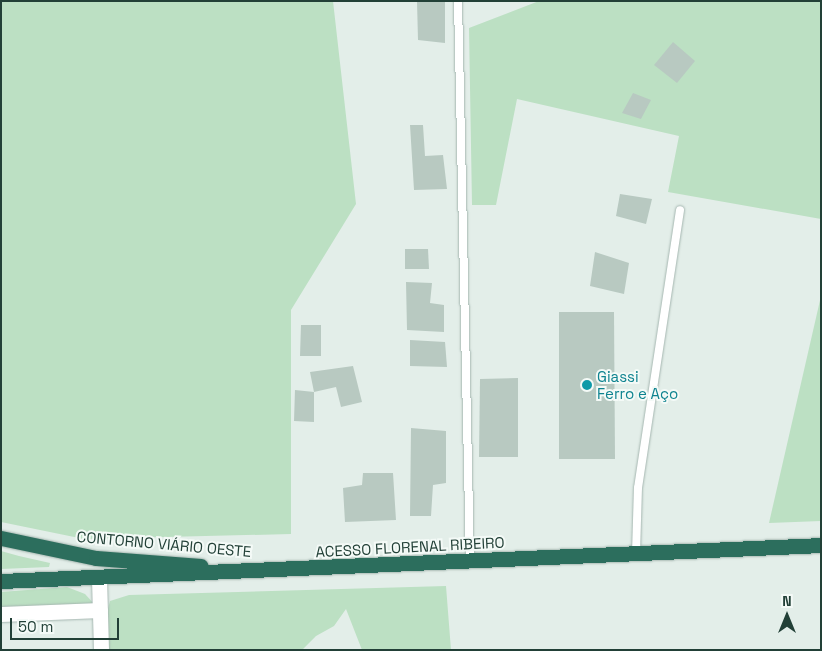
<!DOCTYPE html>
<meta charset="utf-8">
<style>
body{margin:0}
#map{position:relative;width:822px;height:651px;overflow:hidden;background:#e3eee9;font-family:"Space Grotesk",sans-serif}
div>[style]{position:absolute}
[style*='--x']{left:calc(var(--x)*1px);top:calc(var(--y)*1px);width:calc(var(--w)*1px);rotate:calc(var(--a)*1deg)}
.green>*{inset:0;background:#bce0c3}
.building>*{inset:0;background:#b8c9c1}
.roads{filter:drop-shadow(0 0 1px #a5b6b0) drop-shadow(0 0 1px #a5b6b0)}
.lane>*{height:8px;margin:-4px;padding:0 4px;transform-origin:4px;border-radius:4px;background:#fff}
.street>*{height:15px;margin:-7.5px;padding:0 7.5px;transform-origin:7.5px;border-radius:7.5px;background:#fff}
.highway>*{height:15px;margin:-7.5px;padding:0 7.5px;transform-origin:7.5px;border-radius:7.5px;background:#2c6e5d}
.dots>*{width:14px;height:14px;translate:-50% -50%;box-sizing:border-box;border:2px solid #f4faf7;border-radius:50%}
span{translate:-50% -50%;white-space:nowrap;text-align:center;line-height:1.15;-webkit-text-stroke:4px #f4faf7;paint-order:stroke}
.culture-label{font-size:15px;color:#0d838f}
.left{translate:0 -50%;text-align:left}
.street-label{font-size:15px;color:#224037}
.frame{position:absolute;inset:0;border:2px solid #224037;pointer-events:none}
.north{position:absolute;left:762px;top:591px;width:50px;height:50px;-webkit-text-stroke:4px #f4faf7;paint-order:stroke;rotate:0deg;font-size:14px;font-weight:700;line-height:20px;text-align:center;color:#224037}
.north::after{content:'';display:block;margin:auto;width:18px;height:22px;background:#224037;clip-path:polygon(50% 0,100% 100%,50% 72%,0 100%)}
.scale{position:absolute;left:10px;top:618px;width:109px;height:22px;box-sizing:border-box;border:2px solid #224037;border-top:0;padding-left:6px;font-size:15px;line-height:18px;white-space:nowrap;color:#224037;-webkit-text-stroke:4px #f4faf7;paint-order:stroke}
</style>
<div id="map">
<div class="green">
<i style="clip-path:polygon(1px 1px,333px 1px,356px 204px,291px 310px,291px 534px,84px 539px,1px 522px)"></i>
<i style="clip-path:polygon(539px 1px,821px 1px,821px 219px,668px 192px,679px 136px,517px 99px,496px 205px,472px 205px,469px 28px)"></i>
<i style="clip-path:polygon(821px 296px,821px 521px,769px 523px)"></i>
<i style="clip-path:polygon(1px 551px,19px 556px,50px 563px,49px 567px,1px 569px)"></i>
<i style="clip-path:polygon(446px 586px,451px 650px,362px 650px,346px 609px,334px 626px,316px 636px,302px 650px,108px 650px,107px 612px,110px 601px,129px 595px)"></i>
<i style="clip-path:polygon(67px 587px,85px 594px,96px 606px,1px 610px,1px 592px)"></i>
</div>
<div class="building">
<i style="clip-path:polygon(417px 1px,445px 1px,445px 43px,418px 40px)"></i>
<i style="clip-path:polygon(673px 42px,695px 61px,677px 83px,654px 65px)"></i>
<i style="clip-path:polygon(633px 93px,651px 100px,641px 119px,622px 113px)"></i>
<i style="clip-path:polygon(410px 125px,423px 125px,425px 156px,443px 155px,447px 189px,414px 190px)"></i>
<i style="clip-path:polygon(620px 194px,652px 199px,646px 224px,616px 216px)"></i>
<i style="clip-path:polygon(405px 249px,428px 249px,429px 269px,405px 269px)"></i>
<i style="clip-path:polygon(595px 252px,629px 263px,624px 294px,590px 286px)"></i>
<i style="clip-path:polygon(406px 282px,432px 283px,430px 303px,444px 305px,444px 332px,407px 330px)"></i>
<i style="clip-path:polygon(559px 312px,614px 312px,615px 459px,559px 459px)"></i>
<i style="clip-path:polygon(301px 325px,321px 325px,321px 356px,300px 356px)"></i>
<i style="clip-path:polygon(410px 340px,445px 342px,447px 367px,410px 366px)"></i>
<i style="clip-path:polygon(353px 366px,362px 402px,341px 407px,336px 387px,314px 392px,310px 372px)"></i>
<i style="clip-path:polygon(518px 378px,518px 457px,479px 457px,480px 379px)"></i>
<i style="clip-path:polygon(295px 390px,314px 392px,314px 422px,294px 421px)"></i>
<i style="clip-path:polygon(411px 428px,446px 431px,446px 483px,433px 485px,431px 516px,410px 516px)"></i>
<i style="clip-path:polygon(363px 473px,393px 473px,396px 520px,345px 522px,343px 488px,362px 485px)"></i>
</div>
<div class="roads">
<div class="lane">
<i style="--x:458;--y:1;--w:560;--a:88.77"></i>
<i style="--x:636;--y:554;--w:66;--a:-88.3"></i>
<i style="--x:638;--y:488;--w:281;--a:-81.4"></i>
</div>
<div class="street">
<i style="--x:99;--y:578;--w:72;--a:88.4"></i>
<i style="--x:1;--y:614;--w:99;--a:-2.3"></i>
</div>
<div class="highway">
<i style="--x:1;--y:538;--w:97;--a:11.9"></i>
<i style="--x:96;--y:558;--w:105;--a:4.4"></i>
<i style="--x:1;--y:581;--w:821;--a:-2.51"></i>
</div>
</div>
<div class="dots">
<i style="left:587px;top:385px;background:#0f9aa8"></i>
</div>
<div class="culture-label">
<span class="left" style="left:597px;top:385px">Giassi<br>Ferro e Aço</span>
</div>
<div class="street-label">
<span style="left:164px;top:544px;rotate:5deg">CONTORNO VIÁRIO OESTE</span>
<span style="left:410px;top:547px;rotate:-3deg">ACESSO FLORENAL RIBEIRO</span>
</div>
<div class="frame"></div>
<div class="north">N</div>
<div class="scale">50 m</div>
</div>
